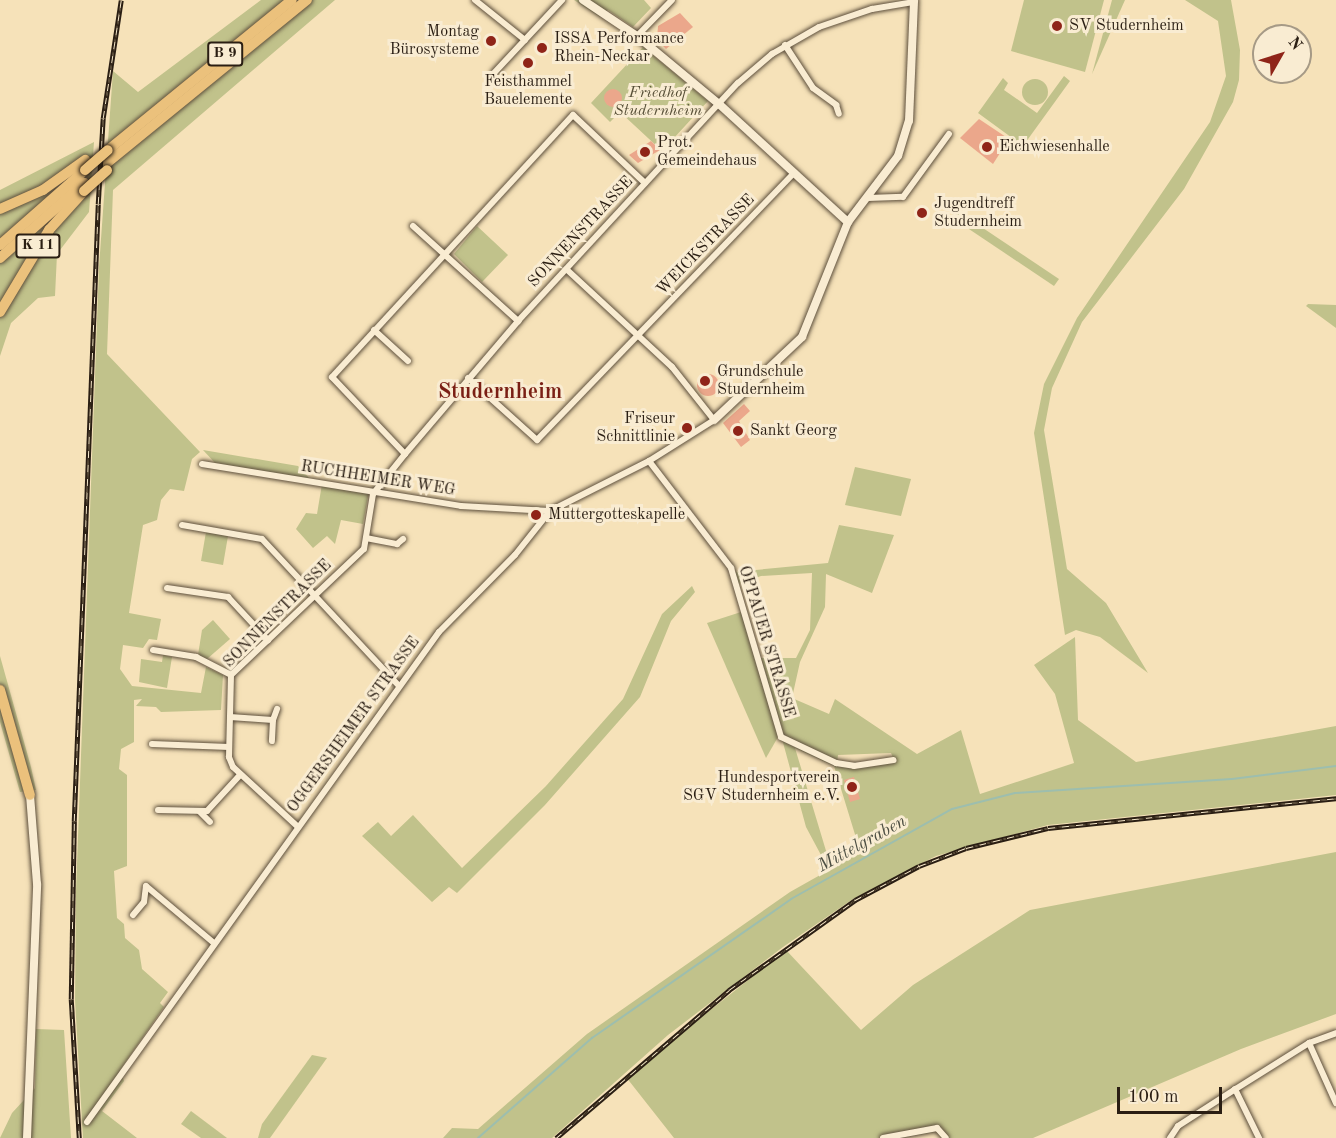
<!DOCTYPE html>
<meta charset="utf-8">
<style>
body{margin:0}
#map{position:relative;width:1336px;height:1138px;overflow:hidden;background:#f6e2b9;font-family:"Old Standard TT",serif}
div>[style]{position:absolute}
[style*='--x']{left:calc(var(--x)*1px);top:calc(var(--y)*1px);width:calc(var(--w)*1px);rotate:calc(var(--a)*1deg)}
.green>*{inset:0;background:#c1c28b}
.round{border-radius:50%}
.stream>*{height:2px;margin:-1px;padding:0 1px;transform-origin:1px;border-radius:1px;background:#9dbeae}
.building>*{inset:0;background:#eba78b}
.roads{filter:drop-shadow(0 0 2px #5d4f3c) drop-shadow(0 0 2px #5d4f3c)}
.street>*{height:6px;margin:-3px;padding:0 3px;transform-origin:3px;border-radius:3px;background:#f9ecd2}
.secondary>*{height:8px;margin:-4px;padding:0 4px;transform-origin:4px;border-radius:4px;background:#f9ecd2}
.highway>*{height:10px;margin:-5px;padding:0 5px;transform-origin:5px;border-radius:5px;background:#ebc17c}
.rail>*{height:4.5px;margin-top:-2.25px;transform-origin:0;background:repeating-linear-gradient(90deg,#f9ecd2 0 7px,#2a1e13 0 14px);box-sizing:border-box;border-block:2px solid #2a1e13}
.bridges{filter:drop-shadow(0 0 2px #2a1e13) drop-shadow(0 0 2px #2a1e13)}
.highway-bridge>*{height:10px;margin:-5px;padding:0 5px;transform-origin:5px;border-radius:5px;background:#ebc17c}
.dots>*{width:16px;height:16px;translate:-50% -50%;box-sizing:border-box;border:3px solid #f9ecd2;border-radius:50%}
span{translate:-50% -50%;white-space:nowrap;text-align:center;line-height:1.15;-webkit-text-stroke:6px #f9ecd2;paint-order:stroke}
.shield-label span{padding:2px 4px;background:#f9ecd2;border:2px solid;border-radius:4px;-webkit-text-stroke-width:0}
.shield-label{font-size:15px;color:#2a1e13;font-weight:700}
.poi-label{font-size:16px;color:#2a1e13}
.left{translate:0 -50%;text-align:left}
.right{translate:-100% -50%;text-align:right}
.park-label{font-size:16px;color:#574f37;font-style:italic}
.street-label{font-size:16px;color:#2a1e13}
.water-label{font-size:18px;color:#4c4e42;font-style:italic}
.district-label{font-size:22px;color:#7a1f14;font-weight:700}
.north{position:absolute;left:1252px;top:24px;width:60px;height:60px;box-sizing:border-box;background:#f9ecd2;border:2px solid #a69a86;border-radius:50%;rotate:51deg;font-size:16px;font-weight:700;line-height:24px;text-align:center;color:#2a1e13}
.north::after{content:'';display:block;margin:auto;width:21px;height:27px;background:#8f2418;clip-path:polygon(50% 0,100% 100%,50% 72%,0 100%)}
.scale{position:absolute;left:1117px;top:1087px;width:105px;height:27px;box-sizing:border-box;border:3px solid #2a1e13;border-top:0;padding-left:8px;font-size:18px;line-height:21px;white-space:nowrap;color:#2a1e13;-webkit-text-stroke:4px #f9ecd2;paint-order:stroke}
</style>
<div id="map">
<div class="green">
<i style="clip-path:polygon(261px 0,335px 0,113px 190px,107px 354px,200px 452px,192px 459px,184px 491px,170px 489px,161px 500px,157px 520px,143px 525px,129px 613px,161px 619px,157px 640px,149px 639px,143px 648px,123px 645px,120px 669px,132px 686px,201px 693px,206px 667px,223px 675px,221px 710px,161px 712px,156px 707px,136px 706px,142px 699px,134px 700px,134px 742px,121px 749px,119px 769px,127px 775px,127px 866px,114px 871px,117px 918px,124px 924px,125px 938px,139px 950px,142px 969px,168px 992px,160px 1003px,164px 1007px,120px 1070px,124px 1081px,102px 1111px,137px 1138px,83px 1138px,75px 1000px,76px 891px,99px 267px,113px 71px,138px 92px)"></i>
<i style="clip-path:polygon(574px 0,644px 0,651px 8px,633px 27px,608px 10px,600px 17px)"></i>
<i style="clip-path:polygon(1024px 0,1104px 0,1085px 72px,1011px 51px)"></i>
<i style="clip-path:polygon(1112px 0,1125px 0,1092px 74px)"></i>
<i style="clip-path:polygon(1185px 0,1231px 0,1240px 50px,1239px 80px,1233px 102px,1184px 189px,1082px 322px,1052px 388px,1044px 430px,1067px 569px,1106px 603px,1148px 673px,1100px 637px,1076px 630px,1065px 635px,1034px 433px,1044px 384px,1077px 318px,1210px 122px,1226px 76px,1218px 21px)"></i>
<i style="clip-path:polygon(643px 47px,708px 101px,662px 151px,620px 112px,610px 122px,591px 103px)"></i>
<i style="clip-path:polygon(1064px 76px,1070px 81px,1023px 146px,978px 113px,1003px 78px,1008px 83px,1004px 90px,1037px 113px)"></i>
<i class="round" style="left:1022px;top:79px;width:26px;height:26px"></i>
<i style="clip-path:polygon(94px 142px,89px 212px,57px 254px,55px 296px,38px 298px,11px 323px,0 356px,0 190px)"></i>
<i style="clip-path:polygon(956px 210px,1059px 279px,1054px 286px,951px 217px)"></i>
<i style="clip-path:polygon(477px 226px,508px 255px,482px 282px,454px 254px)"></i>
<i style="clip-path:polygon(1308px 304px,1336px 305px,1336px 328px,1306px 306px)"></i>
<i style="clip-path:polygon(203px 450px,298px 466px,310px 479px,215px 463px)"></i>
<i style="clip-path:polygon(855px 467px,911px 479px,901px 516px,845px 505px)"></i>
<i style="clip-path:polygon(322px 484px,369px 491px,363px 524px,341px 520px,335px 544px,327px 536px,313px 548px,296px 529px,306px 513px,317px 514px)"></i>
<i style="clip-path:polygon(evenodd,839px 525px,894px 535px,872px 593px,826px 574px,825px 607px,800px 662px,792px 698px,829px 714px,835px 699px,917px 754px,961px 730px,980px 794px,1074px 763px,1055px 694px,1034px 665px,1075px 637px,1078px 720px,1136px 762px,1336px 726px,1336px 795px,1048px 825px,936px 856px,853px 899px,783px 947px,668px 1035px,552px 1138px,443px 1138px,452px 1128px,478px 1129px,587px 1034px,790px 892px,829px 870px,806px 827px,760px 658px,796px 658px,810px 630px,812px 573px,761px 576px,738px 584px,734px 572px,828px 563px,839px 525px,795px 748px,834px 766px,861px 854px,830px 864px,795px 748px,839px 525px,891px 753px,894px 760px,855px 766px,837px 763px,838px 755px,891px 753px)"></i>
<i style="clip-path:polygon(206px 532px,228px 536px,223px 565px,201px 561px)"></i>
<i style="clip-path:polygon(692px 586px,695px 592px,671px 621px,640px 697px,545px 805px,457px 893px,449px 887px,432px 902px,362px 836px,378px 822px,391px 836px,413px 815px,462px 868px,546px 786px,623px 699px,662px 614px)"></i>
<i style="clip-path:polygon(741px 612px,778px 737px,766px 758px,707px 623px)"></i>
<i style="clip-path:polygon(213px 620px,230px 639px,207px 659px,198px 655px,202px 630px)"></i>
<i style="clip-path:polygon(163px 655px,172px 657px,167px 688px,139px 682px,141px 659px,162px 662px)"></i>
<i style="clip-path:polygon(0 656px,31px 767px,36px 790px,20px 792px,0 722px)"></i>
<i style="clip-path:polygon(1336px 852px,1336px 1014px,1241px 1049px,1033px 1138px,941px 1138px,936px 1132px,900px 1138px,674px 1138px,626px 1077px,786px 950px,861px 1030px,913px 985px,1030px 910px)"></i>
<i style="clip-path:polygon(36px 1029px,64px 1030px,71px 1138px,0 1138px,12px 1113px,35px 1088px)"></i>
<i style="clip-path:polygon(312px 1055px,327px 1058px,270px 1138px,258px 1138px,262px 1124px)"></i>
<i style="clip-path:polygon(191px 1111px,227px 1138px,201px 1138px,181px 1124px)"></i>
</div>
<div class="stream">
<i style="--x:478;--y:1138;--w:152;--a:-41.3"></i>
<i style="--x:592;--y:1038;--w:243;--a:-34.9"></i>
<i style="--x:791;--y:899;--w:184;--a:-29.2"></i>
<i style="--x:952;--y:809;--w:65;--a:-14.3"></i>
<i style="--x:1015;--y:793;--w:217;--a:-3.7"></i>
<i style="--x:1232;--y:779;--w:105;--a:-7.1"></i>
</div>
<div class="building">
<i style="clip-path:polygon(680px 13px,693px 27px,666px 49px,657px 40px,658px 26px)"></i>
<i class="round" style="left:604px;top:89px;width:18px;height:18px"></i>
<i style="clip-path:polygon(979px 119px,1009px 139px,993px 164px,960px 138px)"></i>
<i style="clip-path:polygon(651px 141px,660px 150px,638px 163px,629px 155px)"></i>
<i class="round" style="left:697px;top:374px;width:22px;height:22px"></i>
<i style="clip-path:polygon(744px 404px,750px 411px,739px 421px,750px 440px,741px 447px,723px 423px)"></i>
<i style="clip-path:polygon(854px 777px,860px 799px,850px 802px,844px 780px)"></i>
</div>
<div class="roads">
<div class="street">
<i style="--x:475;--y:0;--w:64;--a:38.7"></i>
<i style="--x:637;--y:36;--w:50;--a:-45.8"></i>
<i style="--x:785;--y:45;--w:51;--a:56.9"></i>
<i style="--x:813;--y:88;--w:29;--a:36"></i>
<i style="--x:836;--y:105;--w:9;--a:72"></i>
<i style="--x:494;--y:73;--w:100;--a:-47"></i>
<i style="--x:868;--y:198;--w:35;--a:-2"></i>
<i style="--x:903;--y:197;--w:78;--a:-53.9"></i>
<i style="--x:413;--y:226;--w:142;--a:42.1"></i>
<i style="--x:374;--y:330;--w:46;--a:42.4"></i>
<i style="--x:468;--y:378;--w:93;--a:41.9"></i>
<i style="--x:537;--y:440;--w:371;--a:-46.1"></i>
<i style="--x:405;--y:454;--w:106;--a:-133.5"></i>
<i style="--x:332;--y:377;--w:356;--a:-47.4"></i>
<i style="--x:573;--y:115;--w:99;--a:43.4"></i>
<i style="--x:649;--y:461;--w:135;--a:52.5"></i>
<i style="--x:731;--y:568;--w:176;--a:73.5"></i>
<i style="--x:781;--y:737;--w:61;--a:25.3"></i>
<i style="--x:836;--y:763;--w:18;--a:9"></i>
<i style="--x:854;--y:766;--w:40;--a:-8.5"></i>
<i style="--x:202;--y:464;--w:262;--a:9.2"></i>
<i style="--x:461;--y:506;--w:88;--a:3.3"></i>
<i style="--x:182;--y:525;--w:81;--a:9.9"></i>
<i style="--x:262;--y:539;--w:200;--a:47"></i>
<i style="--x:366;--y:538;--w:32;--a:11"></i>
<i style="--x:397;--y:544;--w:8;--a:-40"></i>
<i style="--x:167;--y:588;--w:62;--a:8.4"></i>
<i style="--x:228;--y:597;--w:59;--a:47.1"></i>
<i style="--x:153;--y:650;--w:44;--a:9.2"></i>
<i style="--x:196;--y:657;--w:39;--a:27"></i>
<i style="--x:230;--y:717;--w:43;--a:4"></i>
<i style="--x:273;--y:720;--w:21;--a:93"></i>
<i style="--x:273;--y:720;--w:12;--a:-70"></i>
<i style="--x:152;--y:744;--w:77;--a:2.2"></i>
<i style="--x:158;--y:810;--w:49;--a:1.2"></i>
<i style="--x:207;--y:811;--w:49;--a:-47.5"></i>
<i style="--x:200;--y:812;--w:14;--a:45"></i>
<i style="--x:297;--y:826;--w:87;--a:-137.3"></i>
<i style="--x:233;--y:767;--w:11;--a:-112"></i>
<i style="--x:229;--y:757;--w:82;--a:-88.6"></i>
<i style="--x:231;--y:675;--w:183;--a:-43.5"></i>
<i style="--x:364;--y:549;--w:56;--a:-80.7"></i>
<i style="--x:373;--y:494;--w:51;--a:-51.3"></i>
<i style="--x:405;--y:454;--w:175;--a:-49.6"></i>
<i style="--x:518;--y:321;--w:324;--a:-47.3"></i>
<i style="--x:738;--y:83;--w:45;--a:-40.5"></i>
<i style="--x:772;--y:54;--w:54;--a:-29.9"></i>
<i style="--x:819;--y:27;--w:56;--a:-18.8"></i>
<i style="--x:872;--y:9;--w:43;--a:-9.5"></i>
<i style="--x:146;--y:886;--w:89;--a:40"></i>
<i style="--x:133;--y:915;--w:17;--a:-50"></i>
<i style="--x:144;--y:902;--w:16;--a:-83"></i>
<i style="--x:1309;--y:1043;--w:66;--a:65.8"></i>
<i style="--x:1235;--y:1089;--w:55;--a:63.9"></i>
<i style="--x:87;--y:1122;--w:603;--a:-54.31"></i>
<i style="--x:439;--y:632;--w:108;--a:-45.4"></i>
<i style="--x:515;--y:555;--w:56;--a:-51.5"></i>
<i style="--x:550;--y:511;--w:111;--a:-26.8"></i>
<i style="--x:649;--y:461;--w:77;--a:-32.2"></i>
<i style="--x:714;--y:420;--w:68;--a:-128.4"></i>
<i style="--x:672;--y:367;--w:144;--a:-137.2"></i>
<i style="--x:883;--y:1138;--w:55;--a:-10.5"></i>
<i style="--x:937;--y:1128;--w:13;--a:48"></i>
<i style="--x:1170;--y:1138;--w:14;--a:-56"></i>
<i style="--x:1178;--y:1126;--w:67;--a:-32.7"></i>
<i style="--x:1234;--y:1090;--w:89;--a:-32.1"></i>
<i style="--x:1309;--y:1043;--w:29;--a:-20"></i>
</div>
<div class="secondary">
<i style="--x:583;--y:0;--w:65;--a:33.7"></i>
<i style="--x:637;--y:36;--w:107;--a:39.7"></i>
<i style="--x:719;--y:104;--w:175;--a:42.5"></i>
<i style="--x:714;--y:420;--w:121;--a:-43.3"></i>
<i style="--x:802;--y:337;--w:124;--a:-68.2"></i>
<i style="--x:848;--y:222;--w:83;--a:-52.9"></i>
<i style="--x:898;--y:156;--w:37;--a:-73"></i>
<i style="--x:909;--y:121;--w:121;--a:-87.6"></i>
<i style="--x:27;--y:1138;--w:254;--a:-87.7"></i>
<i style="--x:37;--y:884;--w:89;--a:-94.5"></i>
</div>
<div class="highway">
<i style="--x:108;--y:150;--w:237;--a:-39.2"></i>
<i style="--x:107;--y:163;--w:258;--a:-39.2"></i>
<i style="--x:0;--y:209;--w:47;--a:-23.8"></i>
<i style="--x:43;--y:190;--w:52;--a:-35.5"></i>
<i style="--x:0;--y:245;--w:113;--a:-41.4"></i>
<i style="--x:0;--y:258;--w:113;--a:-41.8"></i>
<i style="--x:0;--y:312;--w:96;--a:-59.1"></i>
<i style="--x:49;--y:230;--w:52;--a:-48.1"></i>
<i style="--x:0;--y:690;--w:109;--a:74.1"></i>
</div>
</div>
<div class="rail">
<i style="--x:79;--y:1138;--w:139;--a:-93.3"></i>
<i style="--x:71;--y:999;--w:178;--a:-89"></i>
<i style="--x:74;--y:821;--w:617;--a:-87.77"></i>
<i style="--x:98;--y:204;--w:86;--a:-86.7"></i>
<i style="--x:103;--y:118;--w:119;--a:-81.3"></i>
<i style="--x:556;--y:1138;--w:228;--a:-40.5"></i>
<i style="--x:729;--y:990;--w:155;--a:-35.5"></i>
<i style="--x:855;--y:900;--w:72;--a:-28"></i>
<i style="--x:919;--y:866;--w:50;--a:-21"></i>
<i style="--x:966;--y:848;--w:84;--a:-13.7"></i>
<i style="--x:1048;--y:828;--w:290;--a:-5.9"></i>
</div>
<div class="bridges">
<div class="highway-bridge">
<i style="--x:85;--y:170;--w:30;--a:-41"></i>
<i style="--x:84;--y:191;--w:31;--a:-42"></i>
</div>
</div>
<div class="dots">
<i style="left:1057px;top:26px;background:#8f2418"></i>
<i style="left:491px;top:41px;background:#8f2418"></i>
<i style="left:542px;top:48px;background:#8f2418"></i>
<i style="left:528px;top:63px;background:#8f2418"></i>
<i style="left:987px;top:147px;background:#8f2418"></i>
<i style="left:645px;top:152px;background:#8f2418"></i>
<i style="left:922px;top:213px;background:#8f2418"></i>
<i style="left:705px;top:381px;background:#8f2418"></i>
<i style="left:687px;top:428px;background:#8f2418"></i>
<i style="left:738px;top:431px;background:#8f2418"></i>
<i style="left:536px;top:515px;background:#8f2418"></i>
<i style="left:852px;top:787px;background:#8f2418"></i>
</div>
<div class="shield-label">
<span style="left:225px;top:54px">B 9</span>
<span style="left:38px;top:246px">K 11</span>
</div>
<div class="poi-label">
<span class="left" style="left:1069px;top:26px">SV Studernheim</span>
<span class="right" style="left:479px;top:41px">Montag<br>Bürosysteme</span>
<span class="left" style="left:554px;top:48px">ISSA Performance<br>Rhein-Neckar</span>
<span style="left:528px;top:91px">Feisthammel<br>Bauelemente</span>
<span class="left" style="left:657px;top:152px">Prot.<br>Gemeindehaus</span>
<span class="left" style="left:999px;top:147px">Eichwiesenhalle</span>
<span class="left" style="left:934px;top:213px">Jugendtreff<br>Studernheim</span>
<span class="left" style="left:717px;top:381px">Grundschule<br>Studernheim</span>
<span class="right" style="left:675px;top:428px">Friseur<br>Schnittlinie</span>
<span class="left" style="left:750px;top:431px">Sankt Georg</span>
<span class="left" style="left:548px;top:515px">Muttergotteskapelle</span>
<span class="right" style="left:840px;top:787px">Hundesportverein<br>SGV Studernheim e.V.</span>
</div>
<div class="park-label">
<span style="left:658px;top:102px">Friedhof<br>Studernheim</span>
</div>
<div class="street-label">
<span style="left:581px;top:232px;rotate:-47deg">SONNENSTRASSE</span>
<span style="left:706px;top:245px;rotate:-46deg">WEICKSTRASSE</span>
<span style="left:378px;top:479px;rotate:9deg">RUCHHEIMER WEG</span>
<span style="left:278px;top:614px;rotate:-45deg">SONNENSTRASSE</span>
<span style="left:766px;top:642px;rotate:73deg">OPPAUER STRASSE</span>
<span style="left:354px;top:725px;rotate:-54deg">OGGERSHEIMER STRASSE</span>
</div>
<div class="water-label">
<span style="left:862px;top:844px;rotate:-29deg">Mittelgraben</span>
</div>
<div class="district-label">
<span style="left:500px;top:393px">Studernheim</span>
</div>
<div class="north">N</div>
<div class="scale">100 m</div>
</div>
